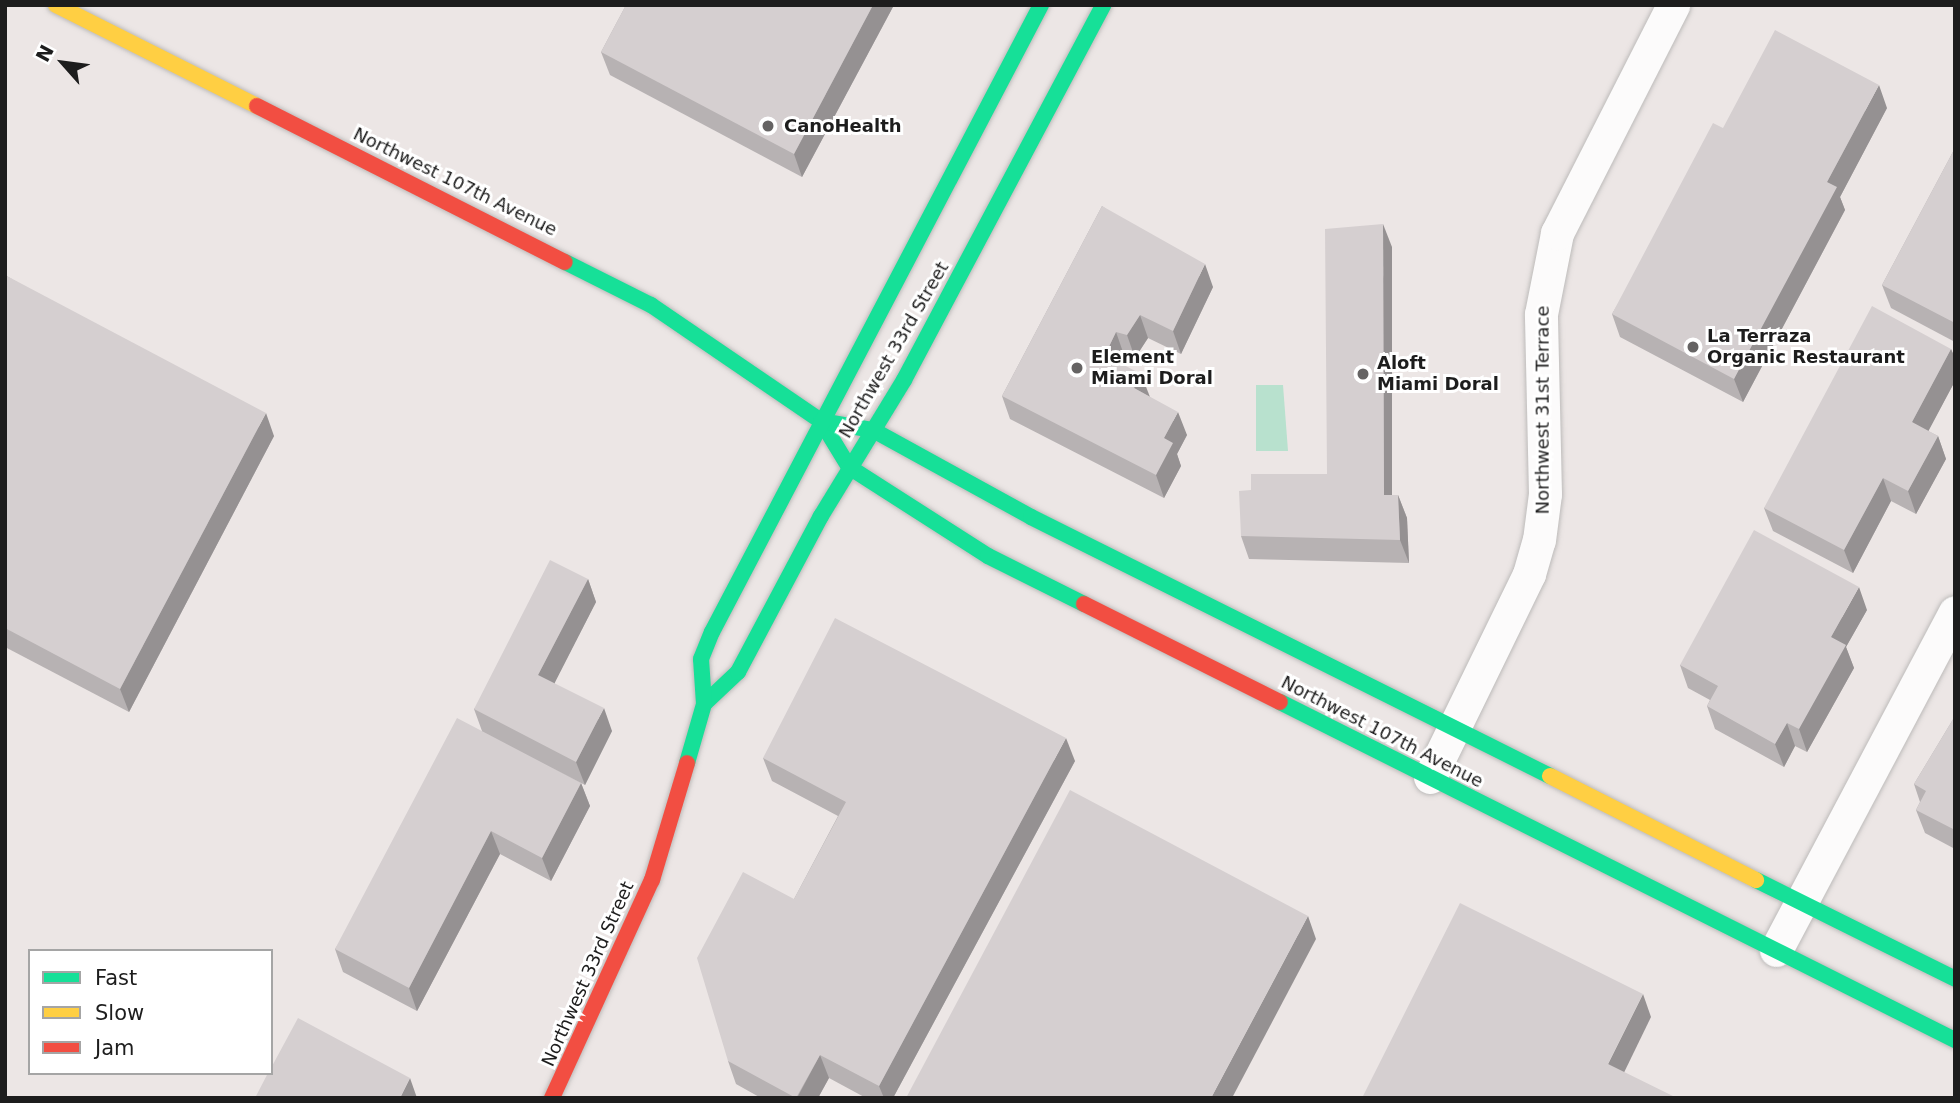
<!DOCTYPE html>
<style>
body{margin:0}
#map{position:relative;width:1960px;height:1103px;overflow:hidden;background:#ece6e5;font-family:"DejaVu Sans",sans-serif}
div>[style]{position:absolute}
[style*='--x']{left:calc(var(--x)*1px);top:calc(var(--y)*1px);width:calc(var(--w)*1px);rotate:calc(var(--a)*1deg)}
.water>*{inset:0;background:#b8e1ce}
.roads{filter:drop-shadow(0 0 2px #bdbbba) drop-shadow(0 0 2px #bdbbba)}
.street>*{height:33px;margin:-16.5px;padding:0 16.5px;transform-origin:16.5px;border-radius:16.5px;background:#fcfbfb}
.fast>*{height:16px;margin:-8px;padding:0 8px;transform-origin:8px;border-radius:8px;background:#16e098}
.slow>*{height:16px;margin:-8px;padding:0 8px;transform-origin:8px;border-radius:8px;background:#ffcf43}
.jam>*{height:16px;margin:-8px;padding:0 8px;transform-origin:8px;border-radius:8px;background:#f24e42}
.wall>*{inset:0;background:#b7b2b3}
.shaded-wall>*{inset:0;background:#959192}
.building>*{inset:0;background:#d5cfd0}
.dots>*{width:19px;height:19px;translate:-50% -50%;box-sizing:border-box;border:4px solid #fff;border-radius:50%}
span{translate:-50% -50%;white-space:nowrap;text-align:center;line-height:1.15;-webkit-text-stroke:6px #fff;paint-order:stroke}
.poi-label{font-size:18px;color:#1d1d1d;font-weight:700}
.left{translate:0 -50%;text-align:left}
.street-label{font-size:18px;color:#1d1d1d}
.frame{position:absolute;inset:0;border:7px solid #1d1d1d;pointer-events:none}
.legend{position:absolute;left:28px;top:949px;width:245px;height:126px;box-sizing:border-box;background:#fff;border:2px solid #a5a5a5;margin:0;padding:9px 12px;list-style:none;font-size:21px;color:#1d1d1d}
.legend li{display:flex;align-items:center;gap:14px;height:35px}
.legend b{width:35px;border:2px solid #a5a5a5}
.north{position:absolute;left:28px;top:28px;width:70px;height:70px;-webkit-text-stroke:5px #fff;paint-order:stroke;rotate:298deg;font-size:19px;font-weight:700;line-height:28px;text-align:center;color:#1d1d1d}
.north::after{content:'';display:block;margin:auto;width:24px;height:32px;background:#1d1d1d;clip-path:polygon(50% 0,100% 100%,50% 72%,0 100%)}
</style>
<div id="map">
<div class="water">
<i style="clip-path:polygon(1256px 385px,1283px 385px,1288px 451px,1256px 451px)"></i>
</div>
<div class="roads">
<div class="street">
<i style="--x:1430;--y:777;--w:226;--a:-64"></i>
<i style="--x:1529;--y:574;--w:35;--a:-74"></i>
<i style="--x:1539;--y:540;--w:46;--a:-82.6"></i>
<i style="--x:1545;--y:494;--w:180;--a:-91.3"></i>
<i style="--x:1541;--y:314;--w:83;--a:-78.8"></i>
<i style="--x:1557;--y:233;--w:256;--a:-63"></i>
<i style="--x:1776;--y:950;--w:382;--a:-62.1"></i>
</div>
<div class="fast">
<i style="--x:565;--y:262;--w:96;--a:26.6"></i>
<i style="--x:651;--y:305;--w:206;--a:34.3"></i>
<i style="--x:821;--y:421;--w:54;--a:58.7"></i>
<i style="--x:849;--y:467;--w:165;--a:32.6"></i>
<i style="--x:988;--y:556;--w:107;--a:26.6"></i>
<i style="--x:821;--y:421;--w:53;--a:9.8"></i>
<i style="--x:873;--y:430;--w:180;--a:28.8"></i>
<i style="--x:1031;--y:517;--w:580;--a:26.52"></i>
<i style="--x:1280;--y:702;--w:755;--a:26.6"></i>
<i style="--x:704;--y:704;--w:47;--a:-43.3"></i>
<i style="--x:738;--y:672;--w:177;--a:-62"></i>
<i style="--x:821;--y:516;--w:159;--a:-58.6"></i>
<i style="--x:904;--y:380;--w:425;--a:-62"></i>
<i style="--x:687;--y:763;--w:61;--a:-73.9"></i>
<i style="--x:704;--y:704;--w:45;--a:-93.8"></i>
<i style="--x:701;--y:659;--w:29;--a:-68"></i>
<i style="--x:712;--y:632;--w:708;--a:-62.31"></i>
<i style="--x:1756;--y:880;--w:222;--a:26.4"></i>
</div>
<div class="slow">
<i style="--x:56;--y:5;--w:225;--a:26.7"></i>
<i style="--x:1550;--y:776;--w:231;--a:26.8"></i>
</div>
<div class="jam">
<i style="--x:257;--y:106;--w:345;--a:26.9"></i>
<i style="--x:1084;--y:604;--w:219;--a:26.6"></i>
<i style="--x:552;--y:1098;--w:240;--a:-65.4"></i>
<i style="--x:652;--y:880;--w:122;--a:-73.3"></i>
</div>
</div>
<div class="wall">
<i style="clip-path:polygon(626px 5px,894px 5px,802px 177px,610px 75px,601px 52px)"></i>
<i style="clip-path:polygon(1887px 108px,1840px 197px,1845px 210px,1743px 402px,1620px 337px,1612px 314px,1723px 128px)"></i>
<i style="clip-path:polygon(1955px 148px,1955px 342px,1891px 308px,1882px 285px)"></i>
<i style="clip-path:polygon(1102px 206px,1213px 287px,1181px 354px,1148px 338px,1135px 358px,1124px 355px,1120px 363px,1149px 396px,1187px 435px,1177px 454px,1181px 466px,1164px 498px,1010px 419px,1002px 396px)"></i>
<i style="clip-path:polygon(1392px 247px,1392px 495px,1398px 495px,1407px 518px,1409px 563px,1249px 559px,1241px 536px,1327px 474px)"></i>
<i style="clip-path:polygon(5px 275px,274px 436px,129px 712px,5px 647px)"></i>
<i style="clip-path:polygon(1951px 349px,1955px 358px,1955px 381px,1928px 431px,1938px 436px,1946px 459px,1916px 514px,1891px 501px,1853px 573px,1773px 531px,1764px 508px)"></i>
<i style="clip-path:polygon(588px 579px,596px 602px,554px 683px,612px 731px,585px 785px,541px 762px,581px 783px,590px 806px,551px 881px,500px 854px,417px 1011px,343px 972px,335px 949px,482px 731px,474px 709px)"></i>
<i style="clip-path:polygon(1867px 610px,1846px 647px,1854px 668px,1807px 752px,1795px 746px,1784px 767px,1715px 729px,1707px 706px,1710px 700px,1688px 688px,1680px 665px)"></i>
<i style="clip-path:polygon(1955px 716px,1955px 849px,1925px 833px,1916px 810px,1920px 802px,1914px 784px)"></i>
<i style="clip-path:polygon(763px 758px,1075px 761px,893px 1098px,866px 1098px,829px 1078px,818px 1098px,761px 1098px,736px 1084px,728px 1061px,794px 899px,838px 816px,772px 781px)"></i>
</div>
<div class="shaded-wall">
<i style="clip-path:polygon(873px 5px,894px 5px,802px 177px,794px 154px)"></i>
<i style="clip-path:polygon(1879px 85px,1887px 108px,1840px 197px,1845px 210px,1743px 402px,1734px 379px,1827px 182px)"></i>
<i style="clip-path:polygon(1383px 224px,1392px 247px,1392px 518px,1384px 495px)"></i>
<i style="clip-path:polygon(1205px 264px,1213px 287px,1181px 354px,1173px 331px)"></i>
<i style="clip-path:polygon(1140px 315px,1148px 338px,1135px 358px,1127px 335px)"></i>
<i style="clip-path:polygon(1116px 332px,1124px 355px,1113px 378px,1105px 355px)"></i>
<i style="clip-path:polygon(1951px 349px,1955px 358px,1955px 381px,1921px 445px,1912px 422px)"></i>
<i style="clip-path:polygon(1141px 374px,1150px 397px,1134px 388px)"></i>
<i style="clip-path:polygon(1178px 412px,1187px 435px,1177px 454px,1181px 466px,1164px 498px,1156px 475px,1164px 438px)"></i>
<i style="clip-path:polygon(266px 413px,274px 436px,129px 712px,120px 689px)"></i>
<i style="clip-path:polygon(1938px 436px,1946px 459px,1916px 514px,1908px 491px)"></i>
<i style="clip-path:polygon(1883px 478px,1891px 501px,1853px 573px,1844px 550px)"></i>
<i style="clip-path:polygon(1398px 495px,1407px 518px,1409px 563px,1400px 540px)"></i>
<i style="clip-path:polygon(588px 579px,596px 602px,547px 698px,538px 675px)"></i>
<i style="clip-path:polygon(1859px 587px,1867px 610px,1846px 647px,1854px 668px,1807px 752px,1799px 729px,1831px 637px)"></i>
<i style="clip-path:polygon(604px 708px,612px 731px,585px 785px,576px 762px)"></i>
<i style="clip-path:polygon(1787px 723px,1795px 746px,1784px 767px,1775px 744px)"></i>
<i style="clip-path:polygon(1066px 738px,1075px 761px,893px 1098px,884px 1098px,879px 1086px)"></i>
<i style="clip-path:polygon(581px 783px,590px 806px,551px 881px,542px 858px)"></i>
<i style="clip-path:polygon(491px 831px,500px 854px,417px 1011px,409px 988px)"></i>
<i style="clip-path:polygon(1308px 916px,1316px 939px,1232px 1098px,1211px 1098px)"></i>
<i style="clip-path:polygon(1643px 994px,1651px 1017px,1617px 1087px,1608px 1064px)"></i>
<i style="clip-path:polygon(820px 1055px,829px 1078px,818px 1098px,797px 1098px)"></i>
<i style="clip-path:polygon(410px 1078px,417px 1098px,400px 1098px)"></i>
</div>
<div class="building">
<i style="clip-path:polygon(626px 5px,873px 5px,794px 154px,601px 52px)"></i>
<i style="clip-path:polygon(1775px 30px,1879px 85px,1827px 182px,1837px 187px,1734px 379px,1612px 314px,1713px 123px,1723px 128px)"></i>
<i style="clip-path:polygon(1955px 148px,1955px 323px,1882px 285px)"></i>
<i style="clip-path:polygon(1102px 206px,1205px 264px,1173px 331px,1140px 315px,1127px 335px,1116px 332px,1105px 355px,1141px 374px,1134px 388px,1178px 412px,1164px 438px,1173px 443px,1156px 475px,1002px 396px)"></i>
<i style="clip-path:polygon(1383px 224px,1384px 495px,1398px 495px,1400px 540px,1241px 536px,1239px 491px,1251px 490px,1251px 474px,1327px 474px,1325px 229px)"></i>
<i style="clip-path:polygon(5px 275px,266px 413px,120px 689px,5px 628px)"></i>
<i style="clip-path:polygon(1872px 306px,1951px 349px,1912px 422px,1938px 436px,1908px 491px,1883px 478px,1844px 550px,1764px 508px)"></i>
<i style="clip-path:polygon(1754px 530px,1859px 587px,1831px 637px,1846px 645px,1799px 729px,1787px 723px,1775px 744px,1707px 706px,1718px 686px,1680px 665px)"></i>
<i style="clip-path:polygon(550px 560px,588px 579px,538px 675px,604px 708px,576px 762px,474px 709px)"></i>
<i style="clip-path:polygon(835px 618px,1066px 738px,879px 1086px,820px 1055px,796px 1098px,728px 1061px,697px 958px,743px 872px,794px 899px,846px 802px,763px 758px)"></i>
<i style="clip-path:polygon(1955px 716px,1955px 830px,1916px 810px,1926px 791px,1914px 784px)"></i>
<i style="clip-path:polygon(457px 718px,581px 783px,542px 858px,491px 831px,409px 988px,335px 949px)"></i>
<i style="clip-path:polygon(1070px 790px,1308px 916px,1211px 1098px,906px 1098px)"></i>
<i style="clip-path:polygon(1460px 903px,1643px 994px,1608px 1064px,1677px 1098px,1362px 1098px)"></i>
<i style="clip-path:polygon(298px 1018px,410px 1078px,400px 1098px,255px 1098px,268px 1073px,271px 1073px,271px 1068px)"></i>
</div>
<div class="dots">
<i style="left:768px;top:126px;background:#656363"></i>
<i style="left:1693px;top:347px;background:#656363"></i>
<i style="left:1077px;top:368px;background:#656363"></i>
<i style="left:1363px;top:374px;background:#656363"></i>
</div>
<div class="poi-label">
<span class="left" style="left:784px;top:126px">CanoHealth</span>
<span class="left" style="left:1707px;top:347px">La Terraza<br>Organic Restaurant</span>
<span class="left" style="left:1091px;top:368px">Element<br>Miami Doral</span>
<span class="left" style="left:1377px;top:374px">Aloft<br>Miami Doral</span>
</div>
<div class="street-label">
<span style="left:455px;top:182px;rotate:26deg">Northwest 107th Avenue</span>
<span style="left:894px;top:350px;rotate:-60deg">Northwest 33rd Street</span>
<span style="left:1543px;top:410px;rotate:-90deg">Northwest 31st Terrace</span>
<span style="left:1382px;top:732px;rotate:27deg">Northwest 107th Avenue</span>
<span style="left:588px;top:974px;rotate:-66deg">Northwest 33rd Street</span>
</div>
<div class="frame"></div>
<ul class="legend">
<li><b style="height:9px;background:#16e098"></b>Fast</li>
<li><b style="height:9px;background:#ffcf43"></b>Slow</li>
<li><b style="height:9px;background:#f24e42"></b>Jam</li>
</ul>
<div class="north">N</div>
</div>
